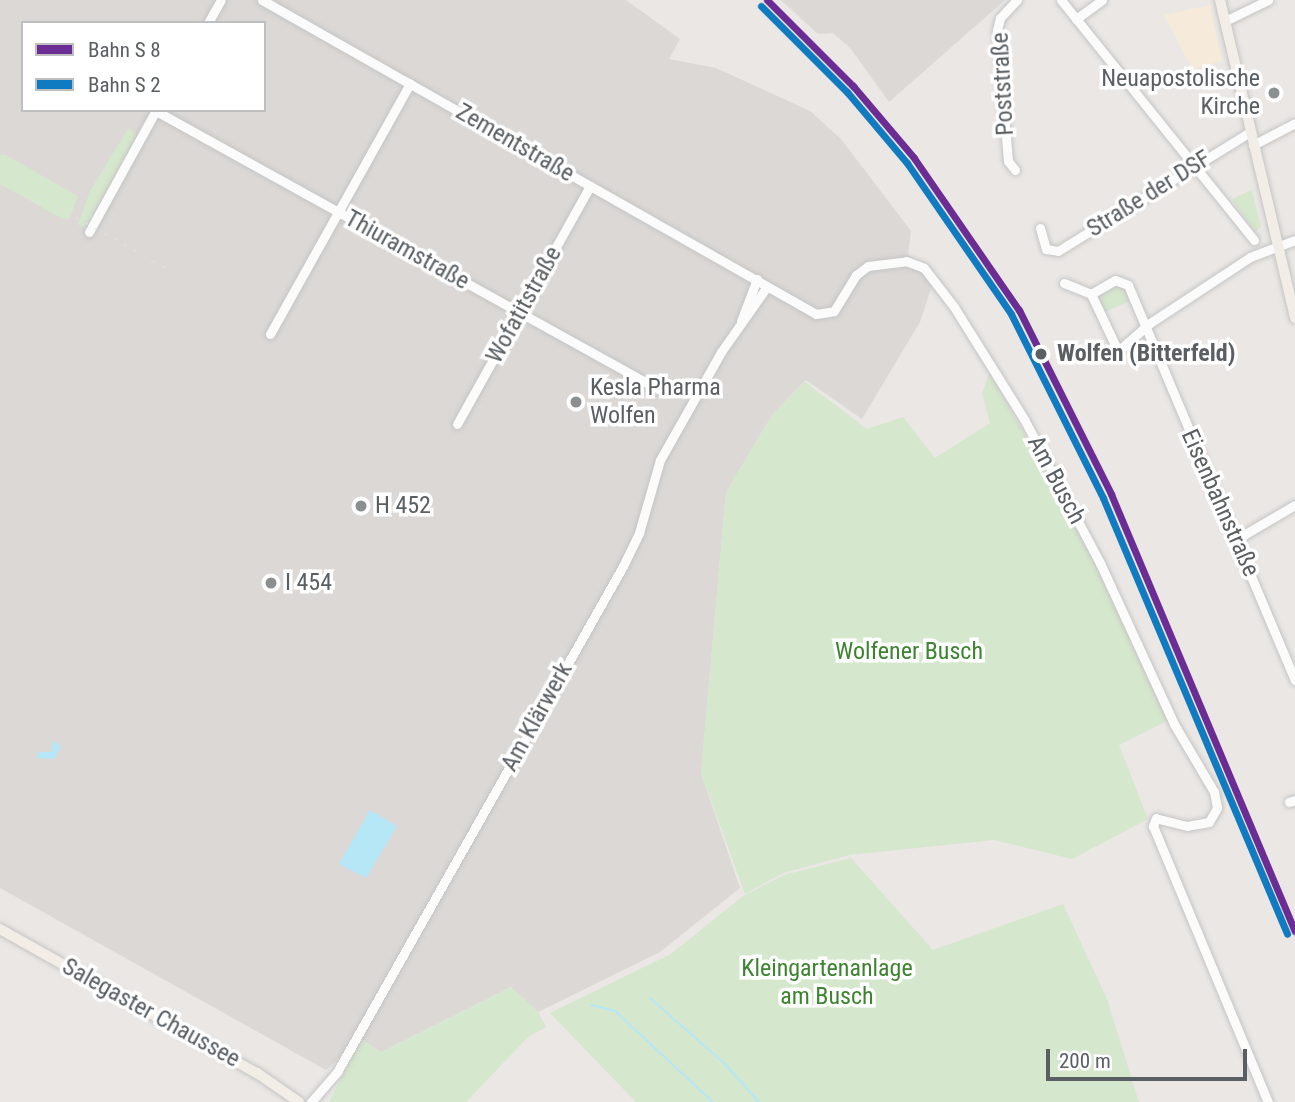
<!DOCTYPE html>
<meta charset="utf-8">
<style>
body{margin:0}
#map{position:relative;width:1295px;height:1102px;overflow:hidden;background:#eae7e4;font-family:"Roboto Condensed",sans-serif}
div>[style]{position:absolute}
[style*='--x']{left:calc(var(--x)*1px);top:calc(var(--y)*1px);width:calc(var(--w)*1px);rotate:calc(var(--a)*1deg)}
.commercial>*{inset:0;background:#f6eadb}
.industrial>*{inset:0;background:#dbd8d5}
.green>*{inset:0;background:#d5e7cd}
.water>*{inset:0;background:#b6e7f7}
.stream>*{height:2px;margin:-1px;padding:0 1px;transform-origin:1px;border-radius:1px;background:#b6e7f7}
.roads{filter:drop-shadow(0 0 2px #c5c5c5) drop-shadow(0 0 2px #c5c5c5)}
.minor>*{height:9px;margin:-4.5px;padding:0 4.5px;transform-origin:4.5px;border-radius:4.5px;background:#fcfbfb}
.major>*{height:10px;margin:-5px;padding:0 5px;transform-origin:5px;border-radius:5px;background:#f2eee7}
.rail>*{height:2px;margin-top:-1px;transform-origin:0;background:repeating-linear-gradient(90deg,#e2e1e1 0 2px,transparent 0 11px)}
.rail-1>*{height:7px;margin:-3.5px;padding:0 3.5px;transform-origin:3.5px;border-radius:3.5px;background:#6b2c94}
.rail-2>*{height:7px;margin:-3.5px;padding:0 3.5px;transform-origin:3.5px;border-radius:3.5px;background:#107bc0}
.dots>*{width:19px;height:19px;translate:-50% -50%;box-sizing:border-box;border:4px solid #fff;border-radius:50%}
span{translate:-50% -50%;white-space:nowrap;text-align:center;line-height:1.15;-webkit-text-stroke:7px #fff;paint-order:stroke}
.poi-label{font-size:24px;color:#595f63}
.right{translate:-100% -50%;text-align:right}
.left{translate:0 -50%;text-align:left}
.street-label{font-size:24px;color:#595f63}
.stop-label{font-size:24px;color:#595f63;font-weight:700}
.park-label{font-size:24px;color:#3c842f}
.legend{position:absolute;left:21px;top:21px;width:245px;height:91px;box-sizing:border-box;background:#fff;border:2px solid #bdbfc1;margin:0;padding:9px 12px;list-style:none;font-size:21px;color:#595f63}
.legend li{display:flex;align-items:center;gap:14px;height:35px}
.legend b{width:35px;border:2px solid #bdbfc1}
.scale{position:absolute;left:1046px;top:1049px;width:201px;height:32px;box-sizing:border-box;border:4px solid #595f63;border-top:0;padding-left:9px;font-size:21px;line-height:24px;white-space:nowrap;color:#595f63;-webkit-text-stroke:5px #fff;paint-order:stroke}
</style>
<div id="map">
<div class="commercial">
<i style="clip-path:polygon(1210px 5px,1222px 61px,1192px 69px,1164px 15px)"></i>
</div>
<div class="industrial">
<i style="clip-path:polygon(evenodd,0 0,626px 0,680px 39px,669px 59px,716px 68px,810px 111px,841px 139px,911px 231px,908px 255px,935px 276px,920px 322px,862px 419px,806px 380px,772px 415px,726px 492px,701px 773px,740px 888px,660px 952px,538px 1012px,511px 987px,381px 1052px,361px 1039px,326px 1070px,0 888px,0 0,23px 23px,264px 23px,264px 110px,23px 110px,23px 23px)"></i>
<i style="clip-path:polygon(781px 0,1005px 0,889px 102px,851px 49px,833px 33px,818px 34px)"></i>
</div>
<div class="green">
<i style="clip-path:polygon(129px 127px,137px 137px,85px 229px,78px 224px,90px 191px)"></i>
<i style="clip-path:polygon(4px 154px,78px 196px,70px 218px,63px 219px,0 184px,0 155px)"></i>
<i style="clip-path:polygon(1252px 190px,1261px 227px,1255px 232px,1232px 199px)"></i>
<i style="clip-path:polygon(1117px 284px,1124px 286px,1130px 301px,1101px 314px,1096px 293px)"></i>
<i style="clip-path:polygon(990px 372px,1117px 602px,1167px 721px,1119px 745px,1148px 819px,1072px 859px,994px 840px,849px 855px,783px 873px,745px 894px,701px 773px,726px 492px,772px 415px,805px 382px,867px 429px,903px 417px,935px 458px,990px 423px,982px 393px)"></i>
<i style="clip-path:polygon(851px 858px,933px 950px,1063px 904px,1107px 999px,1139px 1102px,636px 1102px,550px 1013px,671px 954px,743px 896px,784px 875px)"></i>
<i style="clip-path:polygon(511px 987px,538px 1012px,546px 1027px,528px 1037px,466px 1102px,329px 1102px,361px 1039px,381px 1052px)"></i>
</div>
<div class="water">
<i style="clip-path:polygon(53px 741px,61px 746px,54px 759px,37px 758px,38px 752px,51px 752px)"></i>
<i style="clip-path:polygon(370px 810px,397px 826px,366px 878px,339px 864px)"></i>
</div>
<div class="stream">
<i style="--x:650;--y:998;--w:100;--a:41.3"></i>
<i style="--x:725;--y:1064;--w:51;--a:48.2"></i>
<i style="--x:591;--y:1005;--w:25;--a:14"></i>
<i style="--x:615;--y:1011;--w:134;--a:42.9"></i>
</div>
<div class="roads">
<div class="minor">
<i style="--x:262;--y:0;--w:637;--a:29.54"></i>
<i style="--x:816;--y:314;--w:18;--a:-9"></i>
<i style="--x:834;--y:311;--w:42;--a:-58.6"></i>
<i style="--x:856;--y:275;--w:15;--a:-37"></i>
<i style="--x:868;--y:266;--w:38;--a:-7"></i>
<i style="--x:906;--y:261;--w:19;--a:21"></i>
<i style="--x:924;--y:268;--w:49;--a:52.4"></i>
<i style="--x:954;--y:307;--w:132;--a:58"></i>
<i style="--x:1024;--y:419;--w:163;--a:62.2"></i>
<i style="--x:1100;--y:563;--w:177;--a:65.3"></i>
<i style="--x:1174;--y:724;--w:79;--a:59.5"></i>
<i style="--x:1214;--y:792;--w:16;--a:79"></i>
<i style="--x:1217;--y:808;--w:16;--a:120"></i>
<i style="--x:1209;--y:822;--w:22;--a:170"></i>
<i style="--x:1187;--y:826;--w:32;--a:-166"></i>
<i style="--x:1156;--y:818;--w:9;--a:111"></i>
<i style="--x:1153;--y:826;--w:299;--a:67.4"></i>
<i style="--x:1061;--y:0;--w:308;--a:51.2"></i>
<i style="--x:1076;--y:19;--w:32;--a:-36"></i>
<i style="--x:1225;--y:21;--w:48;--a:-26"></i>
<i style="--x:208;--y:23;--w:26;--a:-61"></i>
<i style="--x:156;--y:111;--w:574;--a:28.98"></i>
<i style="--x:1253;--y:145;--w:47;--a:-27.6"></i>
<i style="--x:1015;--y:170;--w:11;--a:-128"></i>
<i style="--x:1008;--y:161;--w:131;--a:-94.8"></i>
<i style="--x:997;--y:30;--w:12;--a:-76"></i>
<i style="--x:1000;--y:18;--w:25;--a:-47"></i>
<i style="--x:1040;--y:228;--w:22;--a:74"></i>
<i style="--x:1046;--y:249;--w:12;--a:9"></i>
<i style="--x:1058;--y:251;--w:226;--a:-31.8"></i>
<i style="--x:89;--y:232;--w:139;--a:-61.2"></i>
<i style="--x:1064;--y:283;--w:29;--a:22"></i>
<i style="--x:1091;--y:294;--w:63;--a:64.7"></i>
<i style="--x:1118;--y:351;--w:43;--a:-41.2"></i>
<i style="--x:1150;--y:323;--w:120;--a:-33.4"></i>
<i style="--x:1250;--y:257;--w:48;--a:-20.7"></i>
<i style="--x:1091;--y:294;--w:28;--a:-30"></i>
<i style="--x:1115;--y:280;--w:14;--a:21"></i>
<i style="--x:1128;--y:285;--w:429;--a:67.1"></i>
<i style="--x:741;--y:321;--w:45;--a:-69.1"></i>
<i style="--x:270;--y:334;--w:287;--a:-60.8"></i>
<i style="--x:457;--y:424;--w:273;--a:-60.8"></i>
<i style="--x:1235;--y:540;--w:69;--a:-30.3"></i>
<i style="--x:1289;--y:802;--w:6;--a:-18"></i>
<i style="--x:311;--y:1102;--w:40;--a:-49"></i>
<i style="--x:337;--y:1072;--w:581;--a:-60.52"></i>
<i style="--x:623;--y:566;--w:37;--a:-64"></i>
<i style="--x:639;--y:533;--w:76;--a:-74"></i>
<i style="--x:660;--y:460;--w:124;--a:-60.5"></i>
<i style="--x:721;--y:352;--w:78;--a:-54.9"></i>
</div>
<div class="major">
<i style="--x:1220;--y:0;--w:327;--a:76.7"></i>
<i style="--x:0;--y:929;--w:295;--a:29.3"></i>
<i style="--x:257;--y:1073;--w:51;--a:34.6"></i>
</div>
</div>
<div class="rail">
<i style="--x:0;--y:169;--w:47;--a:35.4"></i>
<i style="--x:38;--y:196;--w:150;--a:29.5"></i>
</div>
<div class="rail-1">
<i style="--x:767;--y:0;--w:122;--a:45"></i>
<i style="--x:853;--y:86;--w:94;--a:49.7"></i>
<i style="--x:914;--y:158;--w:185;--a:55.4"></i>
<i style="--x:1019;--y:310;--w:206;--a:63.4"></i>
<i style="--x:1111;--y:494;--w:474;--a:67.2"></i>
</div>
<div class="rail-2">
<i style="--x:761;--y:6;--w:122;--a:45"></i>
<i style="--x:847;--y:92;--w:93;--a:49.8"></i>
<i style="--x:907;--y:163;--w:183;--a:55.4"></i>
<i style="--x:1011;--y:314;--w:206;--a:63.4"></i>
<i style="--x:1103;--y:498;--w:473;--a:67.1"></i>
</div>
<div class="dots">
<i style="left:1274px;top:93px;background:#8c8f90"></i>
<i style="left:1041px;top:354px;background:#595f63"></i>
<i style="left:576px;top:402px;background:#8c8f90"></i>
<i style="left:361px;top:506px;background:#8c8f90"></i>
<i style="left:271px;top:583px;background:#8c8f90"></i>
</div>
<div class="poi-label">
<span class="right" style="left:1260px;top:93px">Neuapostolische<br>Kirche</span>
<span class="left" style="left:590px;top:402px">Kesla Pharma<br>Wolfen</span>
<span class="left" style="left:375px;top:506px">H 452</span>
<span class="left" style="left:285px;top:583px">I 454</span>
</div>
<div class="street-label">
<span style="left:1003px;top:84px;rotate:-93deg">Poststraße</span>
<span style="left:515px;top:143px;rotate:30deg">Zementstraße</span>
<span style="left:1149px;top:194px;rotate:-32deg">Straße der DSF</span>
<span style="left:407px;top:250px;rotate:29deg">Thiuramstraße</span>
<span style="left:524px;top:305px;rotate:-61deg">Wofatitstraße</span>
<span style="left:1056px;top:480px;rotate:62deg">Am Busch</span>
<span style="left:1220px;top:503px;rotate:66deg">Eisenbahnstraße</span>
<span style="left:537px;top:717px;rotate:-61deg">Am Klärwerk</span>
<span style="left:151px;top:1013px;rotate:29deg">Salegaster Chaussee</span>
</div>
<div class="stop-label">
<span class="left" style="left:1057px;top:354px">Wolfen (Bitterfeld)</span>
</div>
<div class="park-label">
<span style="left:909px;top:652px">Wolfener Busch</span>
<span style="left:827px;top:983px">Kleingartenanlage<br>am Busch</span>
</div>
<ul class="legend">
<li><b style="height:9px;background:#6b2c94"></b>Bahn S 8</li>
<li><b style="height:9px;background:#107bc0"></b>Bahn S 2</li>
</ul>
<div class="scale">200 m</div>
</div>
